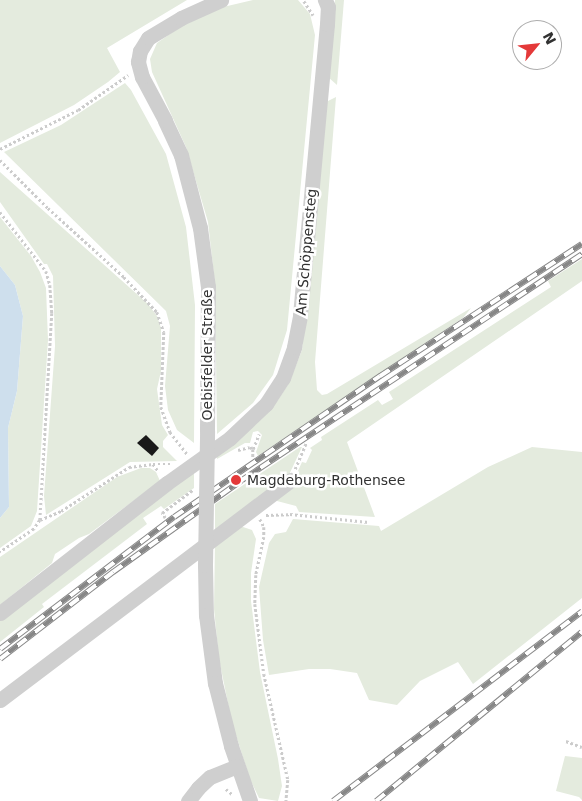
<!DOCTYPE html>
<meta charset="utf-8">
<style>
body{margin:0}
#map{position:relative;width:582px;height:801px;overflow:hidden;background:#fff;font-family:"DejaVu Sans",sans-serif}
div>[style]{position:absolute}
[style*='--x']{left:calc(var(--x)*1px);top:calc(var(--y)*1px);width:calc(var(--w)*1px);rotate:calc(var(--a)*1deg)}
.green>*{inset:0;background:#e4ebde}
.water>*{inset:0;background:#cedfed}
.building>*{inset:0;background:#191919}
.path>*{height:2.5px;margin-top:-1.25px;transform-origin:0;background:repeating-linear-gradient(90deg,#ccc 0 2.5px,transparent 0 5px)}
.minor>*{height:15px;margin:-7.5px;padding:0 7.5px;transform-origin:7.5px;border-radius:7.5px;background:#cfcfcf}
.rail>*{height:5.5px;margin-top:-2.75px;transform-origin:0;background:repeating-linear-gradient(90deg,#fff 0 11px,#878787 0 22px);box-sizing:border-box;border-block:1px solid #878787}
.minor-bridge>*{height:15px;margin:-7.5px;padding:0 7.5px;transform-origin:7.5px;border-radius:7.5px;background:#cfcfcf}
.dots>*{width:14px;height:14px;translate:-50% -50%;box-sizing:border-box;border:2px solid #fff;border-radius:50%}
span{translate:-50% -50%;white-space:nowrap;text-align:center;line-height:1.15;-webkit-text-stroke:5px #fff;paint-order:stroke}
.street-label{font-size:14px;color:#323232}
.poi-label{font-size:14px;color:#323232}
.left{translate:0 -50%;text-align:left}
.north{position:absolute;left:512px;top:20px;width:50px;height:50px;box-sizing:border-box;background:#fff;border:1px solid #adadad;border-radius:50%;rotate:62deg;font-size:14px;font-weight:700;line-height:20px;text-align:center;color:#323232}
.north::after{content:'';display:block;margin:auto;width:18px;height:22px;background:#e43939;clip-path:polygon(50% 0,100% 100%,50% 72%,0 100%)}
</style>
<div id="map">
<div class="green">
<i style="clip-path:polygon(0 0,187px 0,107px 48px,120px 72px,108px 82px,74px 105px,0 143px)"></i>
<i style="clip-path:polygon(253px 0,298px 0,310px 14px,315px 35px,287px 330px,273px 375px,253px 403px,217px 434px,215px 284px,208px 222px,186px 147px,152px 72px,150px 59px,157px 43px,180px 27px,219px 8px)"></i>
<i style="clip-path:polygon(335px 0,344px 0,337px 85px,328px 77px)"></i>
<i style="clip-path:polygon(125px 83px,131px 90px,166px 154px,186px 227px,195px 305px,194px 443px,177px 430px,168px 410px,165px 386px,170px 326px,166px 311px,4px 152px,61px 125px)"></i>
<i style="clip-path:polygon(336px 97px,315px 362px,317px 390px,322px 395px,327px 394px,471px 308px,463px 318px,258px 456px,256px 452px,262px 435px,258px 431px,253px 432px,250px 443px,245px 443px,217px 459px,217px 454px,255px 425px,278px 400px,289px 383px,302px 350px,326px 102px)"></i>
<i style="clip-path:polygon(0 172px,148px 304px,157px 316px,161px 328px,161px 371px,157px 389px,162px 425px,168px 435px,163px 441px,163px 447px,177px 461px,130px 462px,46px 515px,44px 496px,55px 346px,53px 276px,47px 264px,44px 264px,0 202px)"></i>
<i style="clip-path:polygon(0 217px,31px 256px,40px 272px,46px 288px,48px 340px,37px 511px,31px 526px,0 548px,0 518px,9px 507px,8px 428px,17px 391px,23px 316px,15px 285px,0 266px)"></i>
<i style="clip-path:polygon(582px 259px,582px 281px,347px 442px,375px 517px,299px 512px,296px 506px,277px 501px,277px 495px,293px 482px,302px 462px,306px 463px,312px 450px,310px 448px,322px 440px,321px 437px,378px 400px,382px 405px,393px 399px,389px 392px,551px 287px,548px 281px)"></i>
<i style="clip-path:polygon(300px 447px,302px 447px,288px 477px,215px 530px,215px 504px)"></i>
<i style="clip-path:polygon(532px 447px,582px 452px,582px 598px,473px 684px,458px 662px,420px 681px,397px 705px,369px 700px,357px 673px,330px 669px,309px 669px,269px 675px,263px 640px,259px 587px,269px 543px,275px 534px,286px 532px,293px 519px,379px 526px,381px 531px,488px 467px)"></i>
<i style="clip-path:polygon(141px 468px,150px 468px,156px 472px,160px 481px,89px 534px,79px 538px,55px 554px,52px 563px,0 605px,0 557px,117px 477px)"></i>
<i style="clip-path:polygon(194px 469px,194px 488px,164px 509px,161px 506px,143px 518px,147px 524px,42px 604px,44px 607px,0 642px,0 619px)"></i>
<i style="clip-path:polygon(240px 526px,252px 530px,256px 539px,251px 573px,251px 601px,260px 672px,278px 759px,282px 786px,278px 801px,259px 798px,250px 779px,232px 723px,219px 659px,214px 609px,215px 540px)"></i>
<i style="clip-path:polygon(565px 756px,582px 758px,582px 800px,579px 797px,556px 791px)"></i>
</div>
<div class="water">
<i style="clip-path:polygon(0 266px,15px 285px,23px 316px,17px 391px,8px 428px,9px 507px,0 518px)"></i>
</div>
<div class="building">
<i style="clip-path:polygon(146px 435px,159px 448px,152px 456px,137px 443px)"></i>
</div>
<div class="path">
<i style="--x:304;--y:1;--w:17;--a:57"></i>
<i style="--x:0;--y:149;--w:87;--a:-26.6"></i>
<i style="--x:78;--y:110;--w:61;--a:-35"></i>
<i style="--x:0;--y:160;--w:68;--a:45"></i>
<i style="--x:48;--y:208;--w:103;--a:42.2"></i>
<i style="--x:124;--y:277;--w:48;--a:46.7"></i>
<i style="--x:157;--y:312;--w:21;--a:71"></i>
<i style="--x:164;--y:332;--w:75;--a:92.3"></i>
<i style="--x:161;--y:407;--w:27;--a:70"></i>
<i style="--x:170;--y:432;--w:28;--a:52"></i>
<i style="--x:0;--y:212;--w:75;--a:52.1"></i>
<i style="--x:46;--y:271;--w:15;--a:74"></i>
<i style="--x:50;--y:285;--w:28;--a:86"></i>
<i style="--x:52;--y:313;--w:207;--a:93.3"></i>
<i style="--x:40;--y:520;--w:11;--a:124"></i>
<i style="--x:34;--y:529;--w:41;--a:145.9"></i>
<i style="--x:253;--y:449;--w:16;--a:-68"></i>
<i style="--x:238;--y:450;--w:12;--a:-14"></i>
<i style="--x:250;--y:447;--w:4;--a:34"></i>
<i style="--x:253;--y:449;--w:8;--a:90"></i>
<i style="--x:153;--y:464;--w:18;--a:0"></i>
<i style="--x:295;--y:469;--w:28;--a:-67"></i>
<i style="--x:266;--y:515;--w:24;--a:-2"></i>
<i style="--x:290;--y:514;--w:79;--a:5.8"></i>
<i style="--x:165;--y:518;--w:6;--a:-121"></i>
<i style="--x:162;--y:513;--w:39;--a:-37"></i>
<i style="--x:260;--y:519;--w:9;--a:63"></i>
<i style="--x:264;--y:527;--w:10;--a:90"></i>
<i style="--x:264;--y:537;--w:39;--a:102"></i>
<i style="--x:256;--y:575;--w:29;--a:92"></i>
<i style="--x:255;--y:604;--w:71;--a:82.7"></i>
<i style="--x:264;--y:674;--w:109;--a:77.2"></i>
<i style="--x:288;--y:780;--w:21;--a:95"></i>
<i style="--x:40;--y:520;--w:23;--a:-23"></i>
<i style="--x:61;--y:511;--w:81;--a:-32.9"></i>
<i style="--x:129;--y:467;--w:24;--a:-7"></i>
<i style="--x:153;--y:464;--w:10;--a:53"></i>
<i style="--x:566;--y:741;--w:17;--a:21"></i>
<i style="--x:226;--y:789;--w:8;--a:40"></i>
</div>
<div class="minor">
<i style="--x:207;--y:431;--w:144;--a:-89.6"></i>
<i style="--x:208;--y:287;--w:60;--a:-97.7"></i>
<i style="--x:200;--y:228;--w:75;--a:-104.6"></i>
<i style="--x:181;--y:155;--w:38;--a:-115"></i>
<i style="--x:165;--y:120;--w:49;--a:-118.1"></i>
<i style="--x:142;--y:77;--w:16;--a:-105"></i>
<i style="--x:138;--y:62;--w:11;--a:-80"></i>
<i style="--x:140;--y:51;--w:15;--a:-58"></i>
<i style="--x:148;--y:38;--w:39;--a:-31"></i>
<i style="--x:181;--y:18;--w:44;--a:-24.2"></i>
<i style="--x:205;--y:565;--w:50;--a:88.9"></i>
<i style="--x:206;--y:615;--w:69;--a:82.5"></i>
<i style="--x:215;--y:683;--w:65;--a:75.7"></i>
<i style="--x:231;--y:746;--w:58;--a:70.9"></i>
<i style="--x:0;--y:613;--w:212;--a:-37.9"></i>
<i style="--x:167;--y:483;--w:77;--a:-35.5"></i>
<i style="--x:230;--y:438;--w:50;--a:-43.4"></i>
<i style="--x:266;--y:404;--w:31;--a:-57"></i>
<i style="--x:283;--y:378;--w:33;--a:-70"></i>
<i style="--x:294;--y:347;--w:33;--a:-79"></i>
<i style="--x:300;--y:315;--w:292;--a:-84.7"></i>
<i style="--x:327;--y:24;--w:17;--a:-87"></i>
<i style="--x:328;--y:7;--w:8;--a:-113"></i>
<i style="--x:0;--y:700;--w:365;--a:-37.1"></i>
<i style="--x:188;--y:801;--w:16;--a:-52"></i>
<i style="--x:198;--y:788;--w:16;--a:-43"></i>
<i style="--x:210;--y:777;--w:29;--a:-22"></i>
</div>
<div class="rail">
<i style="--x:0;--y:649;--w:218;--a:-37.2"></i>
<i style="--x:174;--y:517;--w:250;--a:-34.4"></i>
<i style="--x:380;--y:376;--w:241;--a:-33.2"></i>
<i style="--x:0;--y:659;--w:143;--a:-37.6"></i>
<i style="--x:113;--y:572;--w:158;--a:-35.5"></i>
<i style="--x:242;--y:480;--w:408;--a:-33.6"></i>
<i style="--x:333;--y:801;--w:313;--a:-37.3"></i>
<i style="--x:376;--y:801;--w:266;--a:-39.4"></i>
</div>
<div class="minor-bridge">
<i style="--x:205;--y:565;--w:134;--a:-89.1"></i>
</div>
<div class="dots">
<i style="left:236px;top:480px;background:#e43939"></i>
</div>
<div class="street-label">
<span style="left:306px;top:252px;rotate:-85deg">Am Schöppensteg</span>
<span style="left:207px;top:355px;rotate:-90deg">Oebisfelder Straße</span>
</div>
<div class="poi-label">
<span class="left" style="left:247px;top:480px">Magdeburg-Rothensee</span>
</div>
<div class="north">N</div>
</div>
